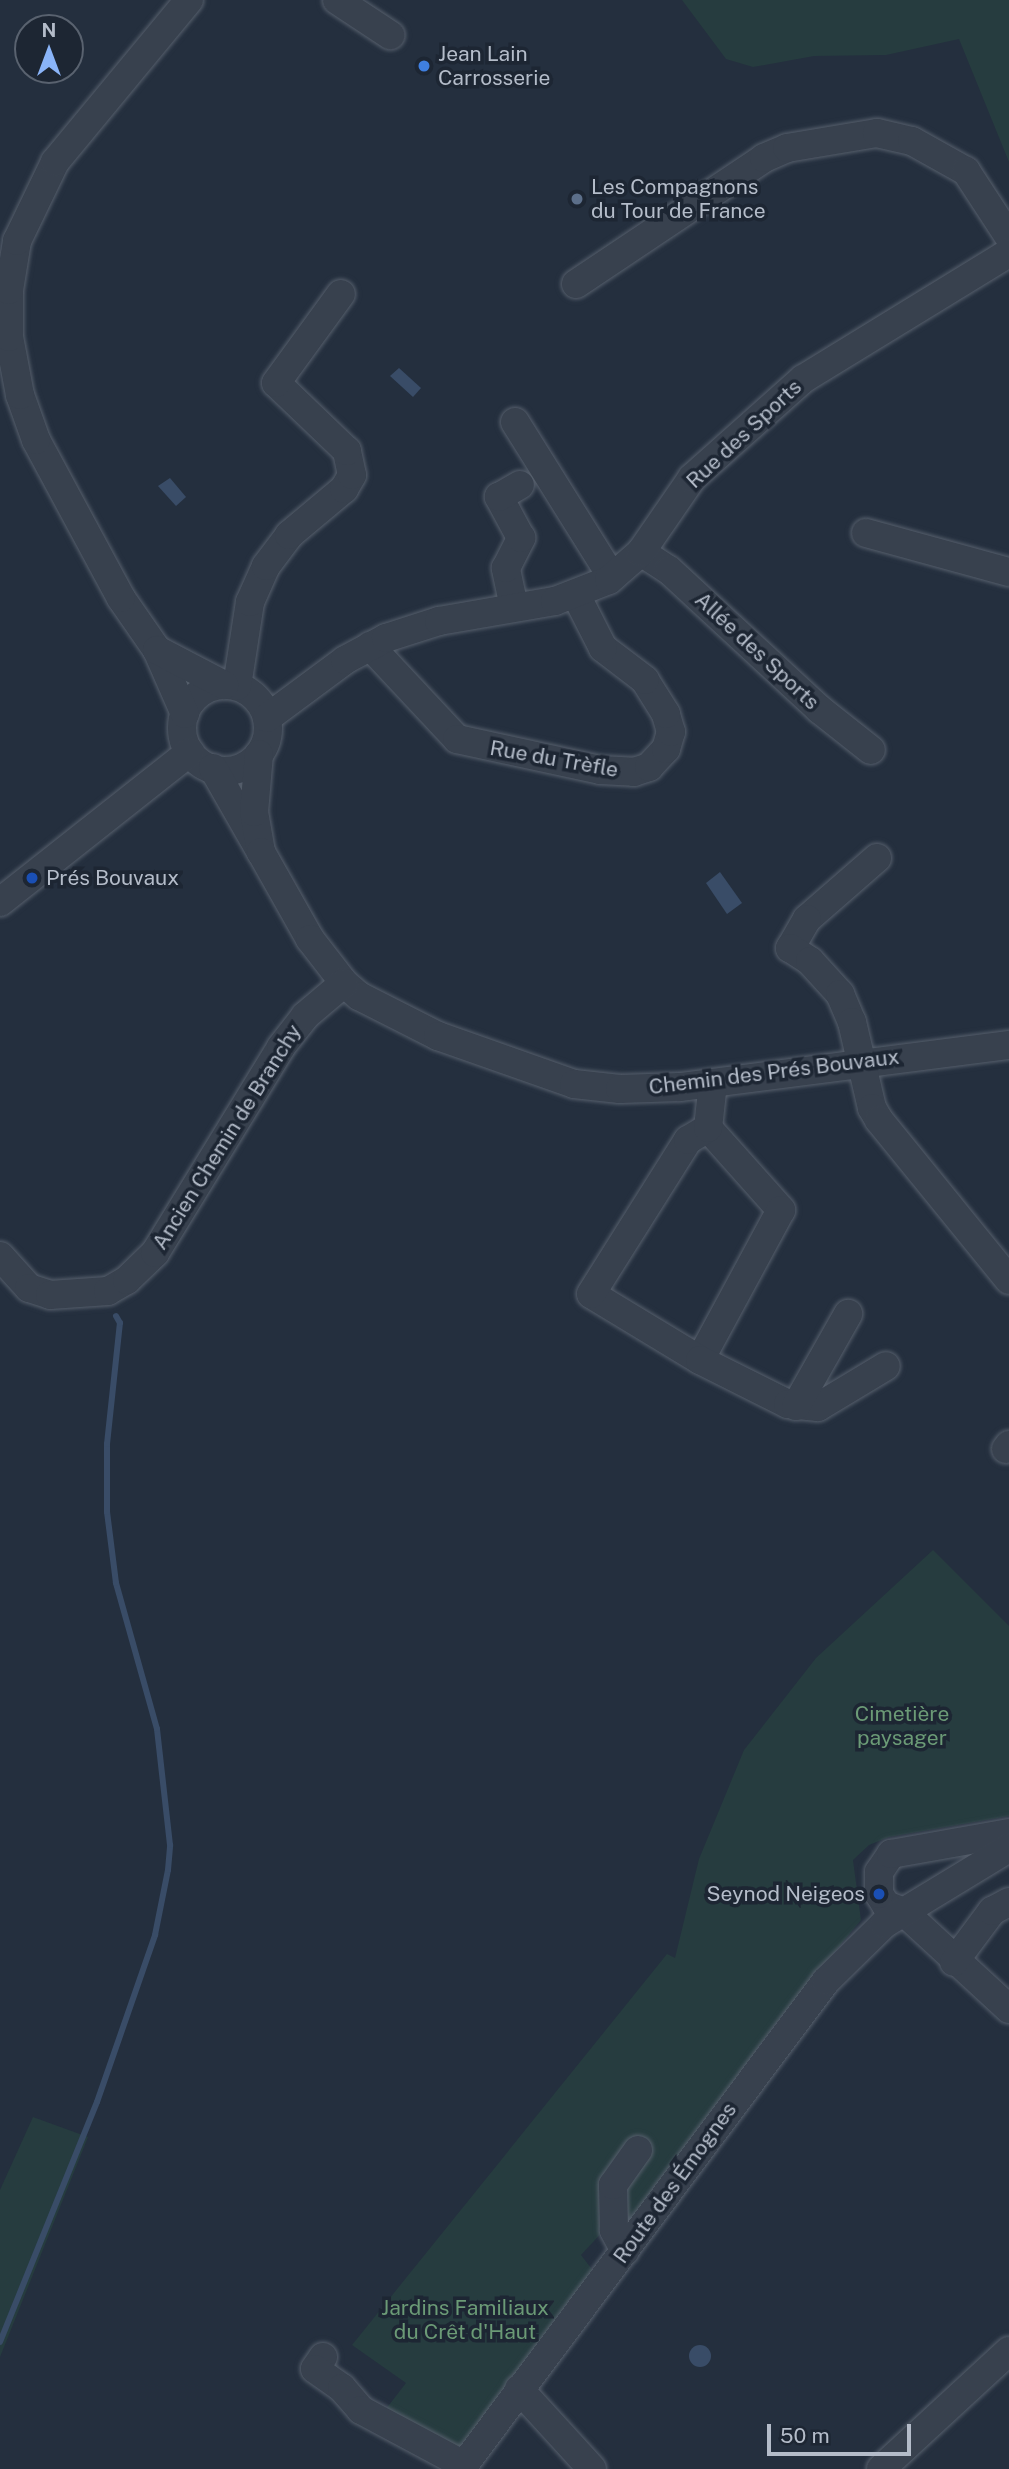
<!DOCTYPE html>
<meta charset="utf-8">
<style>
body{margin:0}
#map{position:relative;width:1009px;height:2469px;overflow:hidden;background:#242f3e;font-family:"Public Sans",sans-serif}
div>[style]{position:absolute}
[style*='--x']{left:calc(var(--x)*1px);top:calc(var(--y)*1px);width:calc(var(--w)*1px);rotate:calc(var(--a)*1deg)}
.green>*{inset:0;background:#263c3f}
.water>*{inset:0;background:#394c67}
.round{border-radius:50%}
.stream>*{height:6px;margin:-3px;padding:0 3px;transform-origin:3px;border-radius:3px;background:#394c67}
.roads{filter:drop-shadow(0 0 2px #565f6c) drop-shadow(0 0 2px #565f6c)}
.minor>*{height:28px;margin:-14px;padding:0 14px;transform-origin:14px;border-radius:14px;background:#38414e}
.minor>.ring{margin:-14px;padding:0;box-sizing:content-box;background:none;border:28px solid #38414e;border-radius:50%}
.dots>*{width:19px;height:19px;translate:-50% -50%;box-sizing:border-box;border:4px solid #1d2633;border-radius:50%}
span{translate:-50% -50%;white-space:nowrap;text-align:center;line-height:1.15;-webkit-text-stroke:7px #1d2633;paint-order:stroke}
.poi-label{font-size:21px;color:#b4bcc9}
.left{translate:0 -50%;text-align:left}
.right{translate:-100% -50%;text-align:right}
.street-label{font-size:21px;color:#b4bcc9}
.park-label{font-size:21px;color:#6b9a76}
.north{position:absolute;left:14px;top:14px;width:70px;height:70px;box-sizing:border-box;background:#1d2633;border:2px solid #59626f;border-radius:50%;rotate:0deg;font-size:19px;font-weight:700;line-height:28px;text-align:center;color:#b4bcc9}
.north::after{content:'';display:block;margin:auto;width:24px;height:32px;background:#8ab4f8;clip-path:polygon(50% 0,100% 100%,50% 72%,0 100%)}
.scale{position:absolute;left:767px;top:2424px;width:144px;height:32px;box-sizing:border-box;border:4px solid #b4bcc9;border-top:0;padding-left:9px;font-size:21px;line-height:24px;white-space:nowrap;color:#b4bcc9;-webkit-text-stroke:5px #1d2633;paint-order:stroke}
</style>
<div id="map">
<div class="green">
<i style="clip-path:polygon(682px 0,1009px 0,1009px 162px,959px 39px,886px 55px,814px 56px,753px 67px,726px 59px)"></i>
<i style="clip-path:polygon(933px 1550px,1009px 1626px,1009px 1816px,889px 1837px,869px 1845px,853px 1860px,861px 1920px,776px 2023px,629px 2224px,609px 2225px,581px 2255px,594px 2272px,459px 2450px,382px 2414px,406px 2383px,352px 2345px,667px 1954px,675px 1958px,699px 1859px,744px 1750px,816px 1658px)"></i>
<i style="clip-path:polygon(33px 2117px,88px 2137px,0 2357px,0 2190px)"></i>
</div>
<div class="water">
<i style="clip-path:polygon(399px 368px,421px 388px,413px 397px,390px 376px)"></i>
<i style="clip-path:polygon(170px 478px,186px 497px,176px 506px,158px 486px)"></i>
<i style="clip-path:polygon(720px 872px,742px 903px,727px 914px,706px 883px)"></i>
<i class="round" style="left:689px;top:2345px;width:22px;height:22px"></i>
</div>
<div class="stream">
<i style="--x:0;--y:2342;--w:259;--a:-68"></i>
<i style="--x:97;--y:2102;--w:177;--a:-70.8"></i>
<i style="--x:155;--y:1935;--w:66;--a:-78.7"></i>
<i style="--x:168;--y:1870;--w:25;--a:-85"></i>
<i style="--x:170;--y:1845;--w:117;--a:-96.4"></i>
<i style="--x:157;--y:1729;--w:152;--a:-105.7"></i>
<i style="--x:116;--y:1583;--w:72;--a:-97.2"></i>
<i style="--x:107;--y:1512;--w:68;--a:-90"></i>
<i style="--x:107;--y:1444;--w:122;--a:-83.9"></i>
<i style="--x:120;--y:1323;--w:8;--a:-120"></i>
</div>
<div class="roads">
<div class="minor">
<i style="--x:337;--y:0;--w:64;--a:33.4"></i>
<i style="--x:576;--y:284;--w:226;--a:-33.8"></i>
<i style="--x:764;--y:158;--w:25;--a:-23"></i>
<i style="--x:787;--y:148;--w:91;--a:-9.5"></i>
<i style="--x:877;--y:133;--w:36;--a:13"></i>
<i style="--x:912;--y:141;--w:62;--a:29.1"></i>
<i style="--x:966;--y:171;--w:79;--a:56.9"></i>
<i style="--x:515;--y:422;--w:183;--a:58"></i>
<i style="--x:866;--y:533;--w:148;--a:15.3"></i>
<i style="--x:641;--y:552;--w:33;--a:33"></i>
<i style="--x:669;--y:570;--w:205;--a:42.8"></i>
<i style="--x:819;--y:709;--w:66;--a:38.3"></i>
<i style="--x:514;--y:607;--w:40;--a:-102"></i>
<i style="--x:506;--y:568;--w:34;--a:-63"></i>
<i style="--x:521;--y:538;--w:47;--a:-118.2"></i>
<i style="--x:499;--y:497;--w:24;--a:-30"></i>
<i style="--x:370;--y:646;--w:127;--a:46.9"></i>
<i style="--x:457;--y:739;--w:146;--a:12.2"></i>
<i style="--x:600;--y:770;--w:34;--a:3"></i>
<i style="--x:634;--y:772;--w:16;--a:-18"></i>
<i style="--x:649;--y:767;--w:25;--a:-47"></i>
<i style="--x:666;--y:749;--w:18;--a:-74"></i>
<i style="--x:671;--y:732;--w:19;--a:-106"></i>
<i style="--x:666;--y:714;--w:40;--a:-122"></i>
<i style="--x:645;--y:680;--w:53;--a:-142.7"></i>
<i style="--x:603;--y:648;--w:59;--a:-117"></i>
<i style="--x:157;--y:650;--w:63;--a:-124.7"></i>
<i style="--x:121;--y:598;--w:179;--a:-118.3"></i>
<i style="--x:36;--y:440;--w:48;--a:-109.6"></i>
<i style="--x:20;--y:395;--w:59;--a:-100.7"></i>
<i style="--x:9;--y:337;--w:47;--a:-90"></i>
<i style="--x:9;--y:290;--w:50;--a:-80.7"></i>
<i style="--x:17;--y:241;--w:88;--a:-64.3"></i>
<i style="--x:55;--y:162;--w:210;--a:-50.4"></i>
<i class="ring" style="left:182px;top:685px;width:58px;height:58px"></i>
<i style="--x:237;--y:686;--w:85;--a:-81.2"></i>
<i style="--x:250;--y:602;--w:39;--a:-66"></i>
<i style="--x:266;--y:566;--w:39;--a:-53"></i>
<i style="--x:289;--y:535;--w:72;--a:-39.9"></i>
<i style="--x:344;--y:489;--w:16;--a:-60"></i>
<i style="--x:352;--y:475;--w:25;--a:-102"></i>
<i style="--x:347;--y:451;--w:98;--a:-136.2"></i>
<i style="--x:276;--y:383;--w:110;--a:-53.9"></i>
<i style="--x:185;--y:714;--w:70;--a:-113.6"></i>
<i style="--x:157;--y:650;--w:76;--a:27.6"></i>
<i style="--x:267;--y:718;--w:97;--a:-36.6"></i>
<i style="--x:345;--y:660;--w:47;--a:-28.2"></i>
<i style="--x:386;--y:638;--w:56;--a:-17.8"></i>
<i style="--x:439;--y:621;--w:118;--a:-9.8"></i>
<i style="--x:555;--y:601;--w:58;--a:-21.3"></i>
<i style="--x:609;--y:580;--w:43;--a:-41.2"></i>
<i style="--x:641;--y:552;--w:90;--a:-55.4"></i>
<i style="--x:692;--y:478;--w:149;--a:-41.7"></i>
<i style="--x:803;--y:379;--w:241;--a:-31.5"></i>
<i style="--x:213;--y:768;--w:97;--a:60.3"></i>
<i style="--x:261;--y:852;--w:41;--a:-99.9"></i>
<i style="--x:254;--y:812;--w:58;--a:-85.1"></i>
<i style="--x:261;--y:852;--w:100;--a:60.6"></i>
<i style="--x:310;--y:939;--w:56;--a:52.3"></i>
<i style="--x:344;--y:983;--w:20;--a:41"></i>
<i style="--x:359;--y:996;--w:89;--a:26.9"></i>
<i style="--x:438;--y:1036;--w:144;--a:19.4"></i>
<i style="--x:574;--y:1084;--w:46;--a:6.2"></i>
<i style="--x:620;--y:1089;--w:60;--a:-1.9"></i>
<i style="--x:680;--y:1087;--w:332;--a:-7.3"></i>
<i style="--x:877;--y:858;--w:93;--a:138.9"></i>
<i style="--x:807;--y:919;--w:34;--a:120"></i>
<i style="--x:790;--y:948;--w:24;--a:33"></i>
<i style="--x:810;--y:961;--w:45;--a:47.7"></i>
<i style="--x:840;--y:994;--w:30;--a:67"></i>
<i style="--x:852;--y:1022;--w:88;--a:76.9"></i>
<i style="--x:872;--y:1108;--w:14;--a:60"></i>
<i style="--x:879;--y:1120;--w:206;--a:50.9"></i>
<i style="--x:0;--y:902;--w:242;--a:-38.3"></i>
<i style="--x:708;--y:1128;--w:110;--a:48.3"></i>
<i style="--x:781;--y:1210;--w:170;--a:118.4"></i>
<i style="--x:700;--y:1360;--w:127;--a:-148.8"></i>
<i style="--x:591;--y:1294;--w:182;--a:-57.8"></i>
<i style="--x:688;--y:1140;--w:23;--a:-31"></i>
<i style="--x:708;--y:1128;--w:45;--a:-83.7"></i>
<i style="--x:0;--y:1256;--w:43;--a:47.8"></i>
<i style="--x:29;--y:1288;--w:22;--a:18"></i>
<i style="--x:50;--y:1295;--w:58;--a:-3.9"></i>
<i style="--x:108;--y:1291;--w:22;--a:-30"></i>
<i style="--x:127;--y:1280;--w:39;--a:-44"></i>
<i style="--x:155;--y:1253;--w:241;--a:-58.5"></i>
<i style="--x:281;--y:1047;--w:39;--a:-52"></i>
<i style="--x:305;--y:1016;--w:51;--a:-40.2"></i>
<i style="--x:700;--y:1360;--w:98;--a:26.6"></i>
<i style="--x:788;--y:1404;--w:30;--a:6"></i>
<i style="--x:818;--y:1407;--w:79;--a:-31.1"></i>
<i style="--x:796;--y:1406;--w:106;--a:-60.5"></i>
<i style="--x:1006;--y:1449;--w:5;--a:-53"></i>
<i style="--x:904;--y:1912;--w:19;--a:-159"></i>
<i style="--x:886;--y:1905;--w:13;--a:-122"></i>
<i style="--x:879;--y:1894;--w:22;--a:-90"></i>
<i style="--x:879;--y:1872;--w:22;--a:-56"></i>
<i style="--x:891;--y:1854;--w:120;--a:-10.1"></i>
<i style="--x:904;--y:1912;--w:143;--a:42.7"></i>
<i style="--x:954;--y:1962;--w:64;--a:-53.3"></i>
<i style="--x:992;--y:1911;--w:19;--a:-28"></i>
<i style="--x:625;--y:2251;--w:24;--a:-118"></i>
<i style="--x:614;--y:2230;--w:45;--a:-91.3"></i>
<i style="--x:613;--y:2185;--w:43;--a:-54.5"></i>
<i style="--x:323;--y:2357;--w:14;--a:124"></i>
<i style="--x:315;--y:2369;--w:33;--a:35"></i>
<i style="--x:342;--y:2388;--w:29;--a:49"></i>
<i style="--x:361;--y:2410;--w:117;--a:28.1"></i>
<i style="--x:519;--y:2389;--w:108;--a:47.6"></i>
<i style="--x:461;--y:2469;--w:609;--a:-53.21"></i>
<i style="--x:826;--y:1981;--w:81;--a:-44.5"></i>
<i style="--x:884;--y:1924;--w:146;--a:-31.3"></i>
<i style="--x:881;--y:2469;--w:174;--a:-42.7"></i>
</div>
</div>
<div class="dots">
<i style="left:424px;top:66px;background:#3f7fe0"></i>
<i style="left:577px;top:199px;background:#5c6f8a"></i>
<i style="left:32px;top:878px;background:#1a4fb4"></i>
<i style="left:879px;top:1894px;background:#1a4fb4"></i>
</div>
<div class="poi-label">
<span class="left" style="left:438px;top:66px">Jean Lain<br>Carrosserie</span>
<span class="left" style="left:591px;top:199px">Les Compagnons<br>du Tour de France</span>
<span class="left" style="left:46px;top:878px">Prés Bouvaux</span>
<span class="right" style="left:865px;top:1894px">Seynod Neigeos</span>
</div>
<div class="street-label">
<span style="left:744px;top:434px;rotate:-43deg">Rue des Sports</span>
<span style="left:757px;top:651px;rotate:43deg">Allée des Sports</span>
<span style="left:554px;top:759px;rotate:10deg">Rue du Trèfle</span>
<span style="left:774px;top:1072px;rotate:-7deg">Chemin des Prés Bouvaux</span>
<span style="left:227px;top:1137px;rotate:-58deg">Ancien Chemin de Branchy</span>
<span style="left:675px;top:2183px;rotate:-54deg">Route des Émognes</span>
</div>
<div class="park-label">
<span style="left:902px;top:1726px">Cimetière<br>paysager</span>
<span style="left:465px;top:2320px">Jardins Familiaux<br>du Crêt d'Haut</span>
</div>
<div class="north">N</div>
<div class="scale">50 m</div>
</div>
